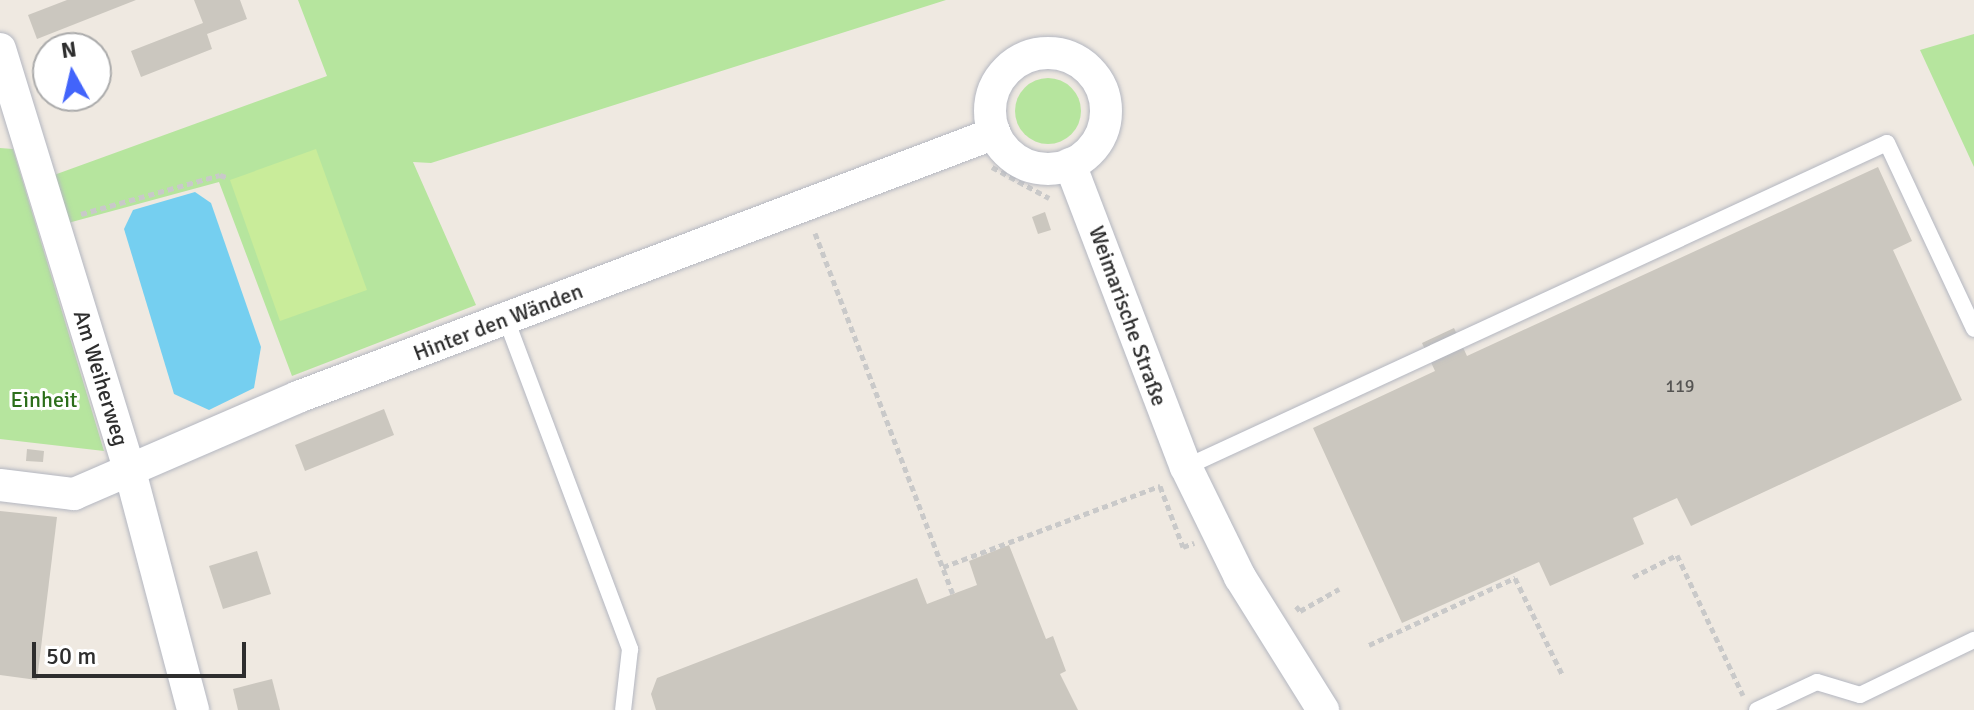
<!DOCTYPE html>
<meta charset="utf-8">
<style>
body{margin:0}
#map{position:relative;width:1974px;height:710px;overflow:hidden;background:#efe9e1;font-family:Signika,sans-serif}
div>[style]{position:absolute}
[style*='--x']{left:calc(var(--x)*1px);top:calc(var(--y)*1px);width:calc(var(--w)*1px);rotate:calc(var(--a)*1deg)}
.green>*{inset:0;background:#b6e59e}
.round{border-radius:50%}
.pitch>*{inset:0;background:#c9ec9a}
.water>*{inset:0;background:#75cff0}
.building>*{inset:0;background:#cbc7bf}
.path>*{height:5px;margin-top:-2.5px;transform-origin:0;background:repeating-linear-gradient(90deg,#c9c9c9 0 6px,transparent 0 10px)}
.roads{filter:drop-shadow(0 0 2px #b4b7c1) drop-shadow(0 0 2px #b4b7c1)}
.lane>*{height:16px;margin:-8px;padding:0 8px;transform-origin:8px;border-radius:8px;background:#fff}
.street>*{height:32px;margin:-16px;padding:0 16px;transform-origin:16px;border-radius:16px;background:#fff}
.street>.ring{margin:-16px;padding:0;box-sizing:content-box;background:none;border:32px solid #fff;border-radius:50%}
span{translate:-50% -50%;white-space:nowrap;text-align:center;line-height:1.15;-webkit-text-stroke:6px #fff;paint-order:stroke}
.number-label{font-size:18px;color:#555452}
.number-label span{-webkit-text-stroke-width:0}
.street-label{font-size:22px;color:#2e2e2e}
.park-label{font-size:22px;color:#2c6e1b}
.north{position:absolute;left:32px;top:32px;width:80px;height:80px;box-sizing:border-box;background:#fff;border:2px solid #ababab;border-radius:50%;rotate:352deg;font-size:22px;font-weight:700;line-height:32px;text-align:center;color:#2e2e2e}
.north::after{content:'';display:block;margin:auto;width:28px;height:36px;background:#4264fb;clip-path:polygon(50% 0,100% 100%,50% 72%,0 100%)}
.scale{position:absolute;left:32px;top:642px;width:214px;height:36px;box-sizing:border-box;border:4px solid #2e2e2e;border-top:0;padding-left:10px;font-size:24px;line-height:28px;white-space:nowrap;color:#2e2e2e;-webkit-text-stroke:6px #fff;paint-order:stroke}
</style>
<div id="map">
<div class="green">
<i style="clip-path:polygon(298px 0,946px 0,431px 163px,413px 162px,476px 305px,292px 376px,219px 182px,68px 223px,54px 175px,327px 76px)"></i>
<i style="clip-path:polygon(1974px 34px,1974px 167px,1920px 50px)"></i>
<i class="round" style="left:1015px;top:78px;width:66px;height:66px"></i>
<i style="clip-path:polygon(0 148px,13px 149px,104px 451px,0 439px)"></i>
</div>
<div class="pitch">
<i style="clip-path:polygon(316px 149px,367px 290px,280px 321px,230px 180px)"></i>
</div>
<div class="water">
<i style="clip-path:polygon(195px 192px,211px 203px,261px 347px,254px 388px,209px 410px,174px 394px,124px 229px,133px 210px)"></i>
</div>
<div class="building">
<i style="clip-path:polygon(67px 0,136px 0,37px 39px,28px 15px)"></i>
<i style="clip-path:polygon(194px 0,240px 0,247px 19px,207px 34px,212px 49px,141px 77px,131px 51px,203px 23px)"></i>
<i style="clip-path:polygon(54px 96px,85px 96px,58px 106px)"></i>
<i style="clip-path:polygon(1878px 167px,1912px 241px,1893px 250px,1962px 400px,1691px 526px,1677px 498px,1633px 518px,1644px 544px,1550px 586px,1539px 562px,1402px 623px,1313px 428px,1435px 371px,1422px 343px,1454px 328px,1467px 356px)"></i>
<i style="clip-path:polygon(1045px 212px,1051px 230px,1038px 234px,1032px 217px)"></i>
<i style="clip-path:polygon(384px 409px,394px 435px,305px 471px,295px 445px)"></i>
<i style="clip-path:polygon(27px 449px,44px 451px,43px 462px,26px 461px)"></i>
<i style="clip-path:polygon(0 511px,57px 517px,37px 680px,0 675px)"></i>
<i style="clip-path:polygon(1009px 545px,1046px 639px,1053px 636px,1066px 671px,1060px 674px,1078px 710px,656px 710px,651px 694px,657px 678px,917px 578px,927px 604px,953px 594px,977px 585px,969px 561px)"></i>
<i style="clip-path:polygon(257px 551px,271px 594px,223px 609px,209px 566px)"></i>
<i style="clip-path:polygon(272px 679px,280px 710px,238px 710px,233px 689px)"></i>
</div>
<div class="path">
<i style="--x:992;--y:167;--w:65;--a:28.5"></i>
<i style="--x:81;--y:214;--w:144;--a:-15.7"></i>
<i style="--x:220;--y:175;--w:9;--a:18"></i>
<i style="--x:815;--y:233;--w:386;--a:69.1"></i>
<i style="--x:943;--y:567;--w:232;--a:-20.5"></i>
<i style="--x:1160;--y:486;--w:65;--a:69.3"></i>
<i style="--x:1183;--y:547;--w:12;--a:-20"></i>
<i style="--x:1633;--y:577;--w:49;--a:-26.6"></i>
<i style="--x:1677;--y:555;--w:155;--a:64.8"></i>
<i style="--x:1296;--y:606;--w:6;--a:51"></i>
<i style="--x:1300;--y:611;--w:45;--a:-29.4"></i>
<i style="--x:1369;--y:645;--w:161;--a:-24.7"></i>
<i style="--x:1515;--y:578;--w:107;--a:63.9"></i>
</div>
<div class="roads">
<div class="lane">
<i style="--x:506;--y:319;--w:353;--a:69.4"></i>
<i style="--x:630;--y:649;--w:61;--a:96.5"></i>
<i style="--x:1186;--y:467;--w:772;--a:-24.81"></i>
<i style="--x:1887;--y:143;--w:205;--a:64.9"></i>
<i style="--x:1757;--y:710;--w:66;--a:-25"></i>
<i style="--x:1817;--y:682;--w:45;--a:16.8"></i>
<i style="--x:1860;--y:695;--w:127;--a:-25.8"></i>
</div>
<div class="street">
<i style="--x:0;--y:49;--w:442;--a:72.9"></i>
<i style="--x:130;--y:471;--w:247;--a:75.2"></i>
<i class="ring" style="left:990px;top:53px;width:84px;height:84px"></i>
<i style="--x:1070;--y:164;--w:324;--a:69.1"></i>
<i style="--x:1186;--y:467;--w:123;--a:63.9"></i>
<i style="--x:1240;--y:577;--w:157;--a:58"></i>
<i style="--x:0;--y:485;--w:75;--a:6.9"></i>
<i style="--x:74;--y:494;--w:244;--a:-23.4"></i>
<i style="--x:298;--y:397;--w:745;--a:-20.74"></i>
</div>
</div>
<div class="number-label">
<span style="left:1680px;top:386px">119</span>
</div>
<div class="street-label">
<span style="left:1128px;top:316px;rotate:70deg">Weimarische Straße</span>
<span style="left:498px;top:322px;rotate:-21deg">Hinter den Wänden</span>
<span style="left:101px;top:378px;rotate:73deg">Am Weiherweg</span>
</div>
<div class="park-label">
<span style="left:44px;top:400px">Einheit</span>
</div>
<div class="north">N</div>
<div class="scale">50 m</div>
</div>
